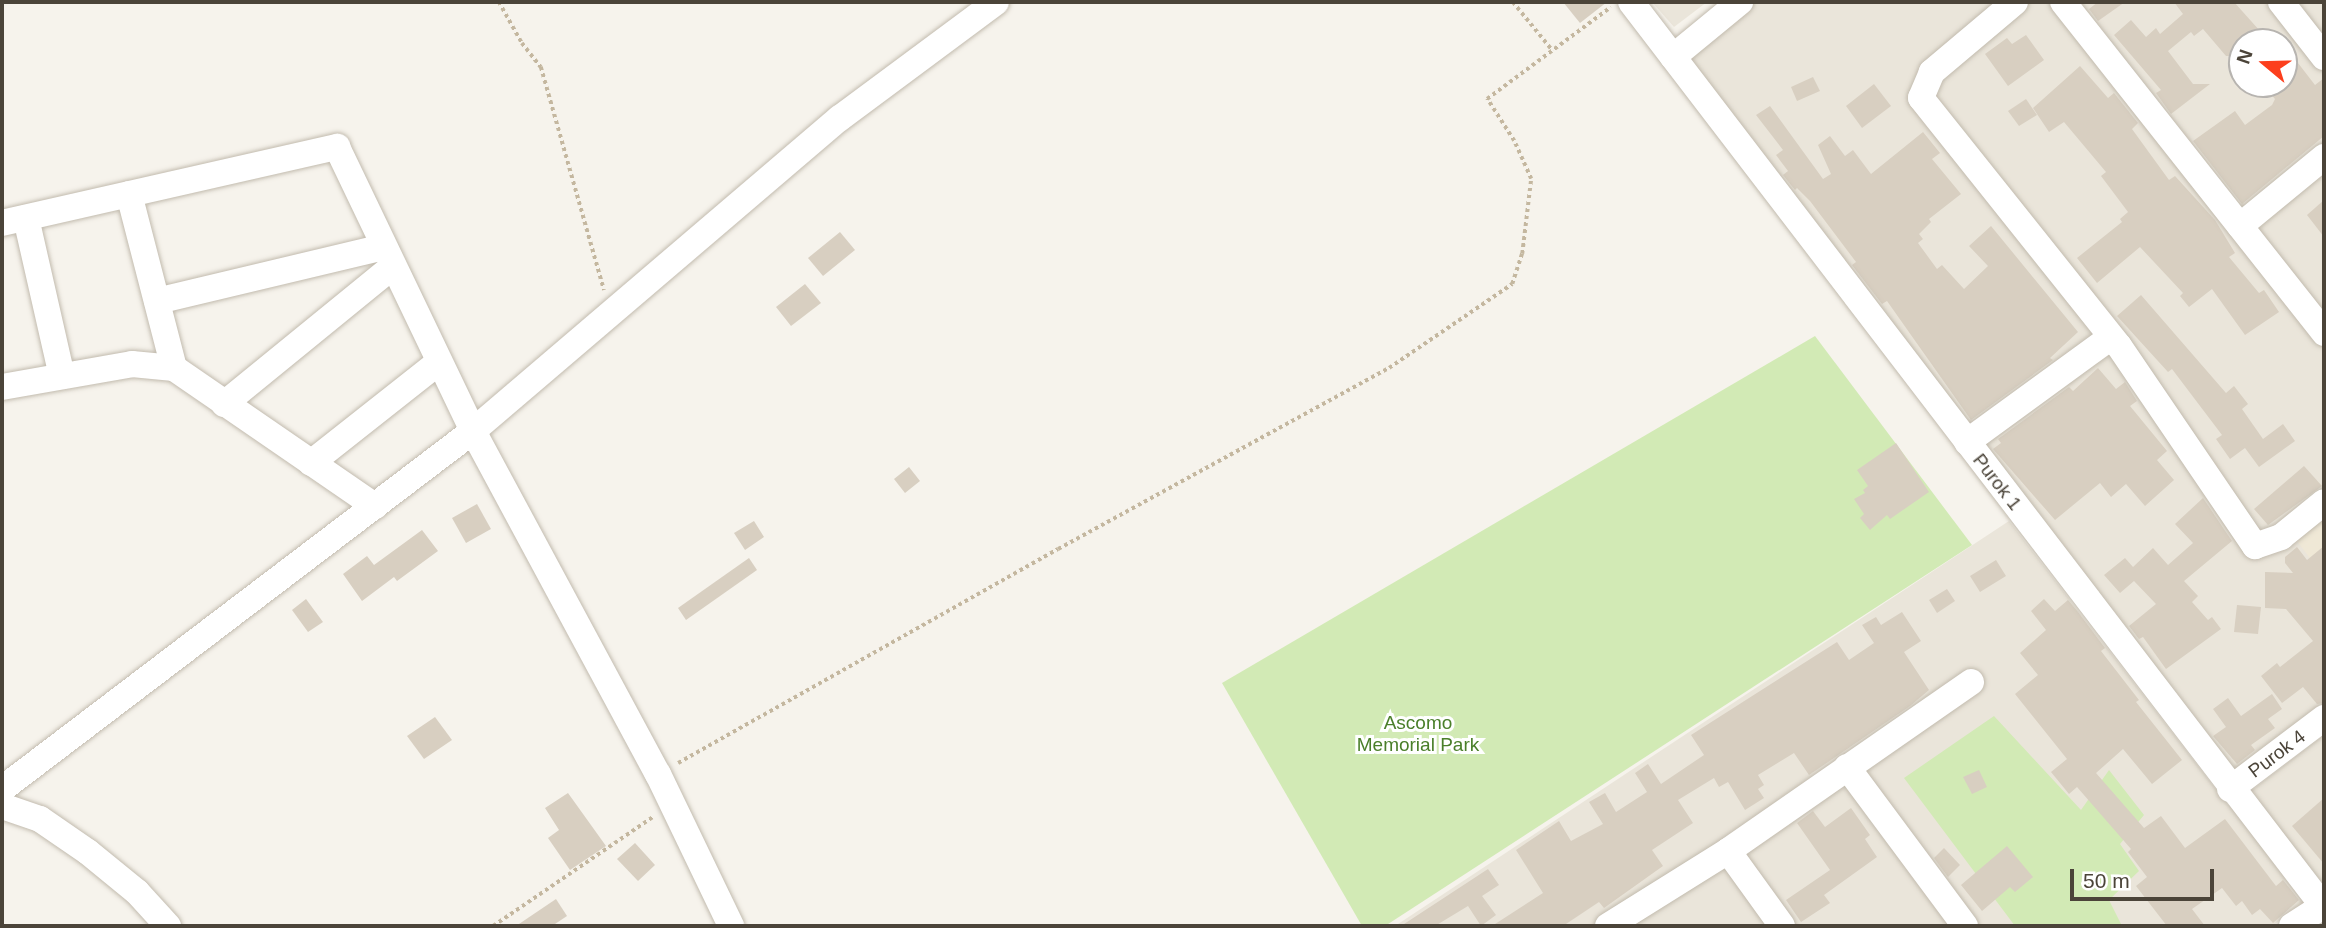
<!DOCTYPE html>
<style>
body{margin:0}
#map{position:relative;width:2326px;height:928px;overflow:hidden;background:#f6f3ec;font-family:Helvetica,sans-serif}
div>[style]{position:absolute}
[style*='--x']{left:calc(var(--x)*1px);top:calc(var(--y)*1px);width:calc(var(--w)*1px);rotate:calc(var(--a)*1deg)}
.residential>*{inset:0;background:#eae5da}
.education>*{inset:0;background:#efe8d6}
.green>*{inset:0;background:#d2eab5}
.building>*{inset:0;background:#d8cfc1}
.path>*{height:3.5px;margin-top:-1.75px;transform-origin:0;background:repeating-linear-gradient(90deg,#c4b79f 0 3.5px,transparent 0 7px)}
.roads{filter:drop-shadow(0 0 2px #c2bbae) drop-shadow(0 0 2px #c2bbae)}
.minor>*{height:26px;margin:-13px;padding:0 13px;transform-origin:13px;border-radius:13px;background:#fff}
span{translate:-50% -50%;white-space:nowrap;text-align:center;line-height:1.15;-webkit-text-stroke:6px #fff;paint-order:stroke}
.street-label{font-size:19px;color:#4b4439}
.park-label{font-size:19px;color:#4a7f2a}
.frame{position:absolute;inset:0;border:4px solid #4b4439;pointer-events:none}
.north{position:absolute;left:2228px;top:28px;width:70px;height:70px;box-sizing:border-box;background:#fff;border:2px solid #b7b4b0;border-radius:50%;rotate:289deg;font-size:19px;font-weight:700;line-height:28px;text-align:center;color:#4b4439}
.north::after{content:'';display:block;margin:auto;width:24px;height:32px;background:#fc3f1d;clip-path:polygon(50% 0,100% 100%,50% 72%,0 100%)}
.scale{position:absolute;left:2070px;top:869px;width:144px;height:32px;box-sizing:border-box;border:4px solid #4b4439;border-top:0;padding-left:9px;font-size:21px;line-height:24px;white-space:nowrap;color:#4b4439;-webkit-text-stroke:5px #fff;paint-order:stroke}
</style>
<div id="map">
<div class="residential">
<i style="clip-path:polygon(1652px 2px,1707px 2px,1674px 27px)"></i>
<i style="clip-path:polygon(evenodd,1751px 2px,2324px 2px,2324px 729px,2237px 795px,1681px 58px,1751px 2px,2242px 42px,2284px 42px,2284px 84px,2242px 84px,2242px 42px)"></i>
<i style="clip-path:polygon(2009px 521px,2228px 805px,2239px 797px,2314px 896px,2272px 926px,1972px 926px,1854px 769px,1594px 926px,1395px 926px)"></i>
<i style="clip-path:polygon(2324px 735px,2324px 899px,2247px 794px)"></i>
<i style="clip-path:polygon(1843px 772px,1953px 926px,1788px 926px,1738px 853px)"></i>
<i style="clip-path:polygon(1726px 857px,1774px 926px,1615px 926px)"></i>
</div>
<div class="education">
<i style="clip-path:polygon(2324px 513px,2324px 577px,2294px 537px)"></i>
</div>
<div class="green">
<i style="clip-path:polygon(1815px 336px,1972px 545px,1385px 926px,1362px 926px,1222px 683px)"></i>
<i style="clip-path:polygon(1994px 716px,2081px 810px,2109px 770px,2144px 815px,2120px 844px,2139px 871px,2109px 900px,2122px 926px,2015px 926px,1904px 778px)"></i>
</div>
<div class="building">
<i style="clip-path:polygon(1563px 2px,1607px 2px,1580px 23px)"></i>
<i style="clip-path:polygon(2098px 2px,2125px 2px,2098px 21px,2089px 9px)"></i>
<i style="clip-path:polygon(2174px 2px,2234px 2px,2260px 31px,2248px 42px,2242px 42px,2242px 47px,2232px 56px,2226px 56px,2203px 29px,2194px 36px,2191px 32px,2168px 51px,2193px 84px,2210px 84px,2171px 114px,2156px 93px,2161px 90px,2114px 35px,2131px 20px,2146px 37px,2156px 28px,2160px 34px,2183px 14px)"></i>
<i style="clip-path:polygon(2026px 35px,2044px 60px,2008px 86px,1985px 54px,2007px 38px,2012px 44px)"></i>
<i style="clip-path:polygon(2284px 45px,2315px 85px,2324px 78px,2324px 136px,2242px 204px,2193px 141px,2235px 111px,2245px 125px,2272px 105px,2275px 99px,2262px 84px,2284px 84px)"></i>
<i style="clip-path:polygon(2080px 66px,2108px 98px,2114px 93px,2138px 123px,2132px 129px,2169px 180px,2175px 176px,2215px 220px,2235px 253px,2229px 257px,2259px 293px,2264px 290px,2279px 312px,2245px 335px,2212px 289px,2189px 307px,2180px 296px,2183px 293px,2140px 247px,2097px 283px,2077px 258px,2122px 222px,2120px 219px,2128px 212px,2101px 176px,2106px 172px,2064px 122px,2049px 132px,2033px 108px)"></i>
<i style="clip-path:polygon(1813px 77px,1820px 91px,1797px 101px,1791px 87px)"></i>
<i style="clip-path:polygon(1874px 84px,1891px 106px,1862px 128px,1846px 106px)"></i>
<i style="clip-path:polygon(2026px 99px,2037px 115px,2019px 126px,2008px 111px)"></i>
<i style="clip-path:polygon(1770px 106px,1823px 179px,1831px 174px,1818px 145px,1830px 136px,1845px 156px,1853px 150px,1871px 174px,1923px 132px,1940px 153px,1932px 159px,1961px 194px,1929px 219px,1931px 222px,1919px 234px,1923px 239px,1918px 243px,1937px 269px,1942px 265px,1964px 289px,1988px 266px,1969px 246px,1991px 226px,2078px 332px,2050px 358px,2053px 360px,1971px 420px,1887px 301px,1882px 304px,1852px 265px,1856px 262px,1810px 201px,1797px 188px,1795px 190px,1783px 175px,1788px 171px,1776px 155px,1783px 150px,1756px 115px)"></i>
<i style="clip-path:polygon(2324px 200px,2324px 237px,2307px 215px)"></i>
<i style="clip-path:polygon(840px 232px,855px 250px,823px 276px,808px 258px)"></i>
<i style="clip-path:polygon(805px 284px,821px 303px,791px 326px,776px 307px)"></i>
<i style="clip-path:polygon(2141px 295px,2226px 393px,2234px 386px,2248px 404px,2242px 409px,2263px 439px,2283px 424px,2295px 441px,2259px 467px,2245px 448px,2230px 459px,2216px 439px,2222px 435px,2172px 369px,2168px 372px,2117px 316px)"></i>
<i style="clip-path:polygon(2098px 368px,2116px 389px,2125px 382px,2137px 401px,2130px 406px,2167px 451px,2157px 460px,2174px 480px,2145px 506px,2126px 484px,2111px 497px,2100px 483px,2055px 520px,1993px 449px,2001px 443px,1998px 439px,2069px 387px,2073px 391px)"></i>
<i style="clip-path:polygon(1896px 443px,1929px 492px,1890px 519px,1887px 515px,1870px 530px,1860px 518px,1864px 514px,1854px 499px,1865px 493px,1863px 490px,1868px 486px,1857px 470px)"></i>
<i style="clip-path:polygon(2304px 466px,2322px 486px,2268px 525px,2254px 509px)"></i>
<i style="clip-path:polygon(909px 467px,920px 481px,905px 493px,894px 479px)"></i>
<i style="clip-path:polygon(2203px 498px,2232px 541px,2184px 581px,2198px 596px,2192px 602px,2208px 620px,2212px 617px,2221px 629px,2166px 669px,2143px 637px,2139px 639px,2129px 626px,2156px 604px,2134px 581px,2120px 593px,2104px 575px,2125px 558px,2133px 567px,2153px 548px,2168px 565px,2193px 543px,2175px 524px)"></i>
<i style="clip-path:polygon(477px 504px,491px 529px,466px 543px,452px 518px)"></i>
<i style="clip-path:polygon(754px 521px,764px 537px,745px 550px,734px 533px)"></i>
<i style="clip-path:polygon(422px 530px,438px 551px,397px 581px,394px 577px,362px 601px,343px 574px,367px 556px,374px 565px)"></i>
<i style="clip-path:polygon(2324px 546px,2324px 703px,2317px 704px,2303px 687px,2282px 703px,2261px 676px,2277px 663px,2280px 667px,2313px 641px,2286px 609px,2265px 608px,2265px 572px,2293px 573px,2285px 563px,2285px 557px,2297px 547px,2307px 560px)"></i>
<i style="clip-path:polygon(749px 558px,757px 570px,686px 620px,678px 608px)"></i>
<i style="clip-path:polygon(1996px 560px,2006px 576px,1980px 592px,1970px 576px)"></i>
<i style="clip-path:polygon(1947px 589px,1955px 601px,1937px 613px,1929px 600px)"></i>
<i style="clip-path:polygon(306px 599px,323px 622px,308px 632px,292px 610px)"></i>
<i style="clip-path:polygon(2044px 599px,2055px 611px,2068px 600px,2078px 612px,2105px 648px,2101px 651px,2139px 700px,2136px 702px,2182px 760px,2152px 784px,2123px 749px,2096px 773px,2144px 828px,2161px 816px,2185px 848px,2225px 819px,2276px 886px,2283px 880px,2299px 900px,2273px 923px,2260px 909px,2252px 915px,2242px 901px,2236px 906px,2222px 888px,2192px 909px,2205px 926px,2167px 926px,2136px 886px,2147px 877px,2128px 852px,2131px 849px,2077px 787px,2069px 794px,2051px 772px,2067px 759px,2015px 694px,2038px 675px,2020px 653px,2046px 630px,2031px 611px)"></i>
<i style="clip-path:polygon(2237px 605px,2261px 607px,2258px 634px,2234px 632px)"></i>
<i style="clip-path:polygon(1902px 612px,1921px 641px,1904px 652px,1929px 690px,1910px 706px,1809px 775px,1794px 753px,1758px 775px,1764px 785px,1758px 789px,1764px 798px,1745px 810px,1728px 782px,1719px 787px,1714px 778px,1678px 800px,1693px 823px,1652px 850px,1663px 866px,1604px 908px,1599px 902px,1563px 926px,1492px 926px,1543px 893px,1516px 850px,1559px 821px,1571px 841px,1603px 824px,1589px 802px,1605px 793px,1616px 812px,1647px 792px,1635px 773px,1648px 764px,1661px 784px,1704px 755px,1691px 735px,1837px 642px,1849px 660px,1874px 643px,1862px 625px,1876px 617px,1881px 625px)"></i>
<i style="clip-path:polygon(2272px 694px,2282px 709px,2268px 719px,2275px 728px,2251px 745px,2255px 750px,2237px 764px,2213px 736px,2226px 727px,2213px 709px,2228px 698px,2241px 716px)"></i>
<i style="clip-path:polygon(435px 717px,452px 740px,424px 759px,407px 736px)"></i>
<i style="clip-path:polygon(1979px 770px,1987px 787px,1972px 794px,1963px 777px)"></i>
<i style="clip-path:polygon(568px 793px,606px 846px,570px 870px,548px 838px,559px 830px,545px 808px)"></i>
<i style="clip-path:polygon(2324px 798px,2324px 864px,2292px 826px)"></i>
<i style="clip-path:polygon(1851px 808px,1870px 835px,1865px 839px,1877px 857px,1824px 895px,1830px 903px,1801px 922px,1786px 900px,1830px 870px,1797px 823px,1813px 811px,1825px 827px)"></i>
<i style="clip-path:polygon(635px 843px,655px 865px,638px 881px,617px 859px)"></i>
<i style="clip-path:polygon(2007px 846px,2033px 877px,2015px 892px,2010px 887px,1982px 911px,1961px 885px)"></i>
<i style="clip-path:polygon(1944px 848px,1960px 865px,1948px 877px,1934px 858px)"></i>
<i style="clip-path:polygon(1488px 869px,1499px 885px,1482px 896px,1496px 915px,1481px 926px,1468px 906px,1435px 926px,1401px 926px)"></i>
<i style="clip-path:polygon(556px 899px,567px 916px,552px 926px,516px 926px)"></i>
</div>
<div class="path">
<i style="--x:499;--y:2;--w:47;--a:60.7"></i>
<i style="--x:522;--y:43;--w:31;--a:52"></i>
<i style="--x:541;--y:67;--w:232;--a:74.2"></i>
<i style="--x:1513;--y:2;--w:63;--a:50.8"></i>
<i style="--x:678;--y:763;--w:436;--a:-29.4"></i>
<i style="--x:1058;--y:549;--w:377;--a:-28.7"></i>
<i style="--x:1389;--y:368;--w:149;--a:-34.3"></i>
<i style="--x:1512;--y:284;--w:32;--a:-72"></i>
<i style="--x:1522;--y:254;--w:76;--a:-83.2"></i>
<i style="--x:1531;--y:179;--w:42;--a:-114.1"></i>
<i style="--x:1514;--y:141;--w:50;--a:-122.7"></i>
<i style="--x:1487;--y:99;--w:154;--a:-36.6"></i>
<i style="--x:493;--y:926;--w:194;--a:-34.3"></i>
</div>
<div class="roads">
<div class="minor">
<i style="--x:1631;--y:2;--w:1138;--a:52.57"></i>
<i style="--x:2015;--y:2;--w:109;--a:139.9"></i>
<i style="--x:1932;--y:72;--w:28;--a:113"></i>
<i style="--x:1921;--y:98;--w:317;--a:51.4"></i>
<i style="--x:2119;--y:346;--w:242;--a:55.8"></i>
<i style="--x:2255;--y:546;--w:28;--a:-19"></i>
<i style="--x:2281;--y:537;--w:55;--a:-39.1"></i>
<i style="--x:2063;--y:2;--w:422;--a:51.7"></i>
<i style="--x:2281;--y:2;--w:70;--a:52"></i>
<i style="--x:1673;--y:57;--w:87;--a:-39.4"></i>
<i style="--x:129;--y:194;--w:180;--a:75.5"></i>
<i style="--x:174;--y:368;--w:244;--a:34.5"></i>
<i style="--x:26;--y:218;--w:162;--a:77.2"></i>
<i style="--x:2;--y:223;--w:344;--a:-12.8"></i>
<i style="--x:337;--y:147;--w:315;--a:64.4"></i>
<i style="--x:473;--y:431;--w:390;--a:61.7"></i>
<i style="--x:658;--y:774;--w:169;--a:64.3"></i>
<i style="--x:2240;--y:226;--w:109;--a:-39.4"></i>
<i style="--x:157;--y:301;--w:233;--a:-13.4"></i>
<i style="--x:2;--y:387;--w:132;--a:-10"></i>
<i style="--x:132;--y:364;--w:42;--a:5.4"></i>
<i style="--x:224;--y:404;--w:218;--a:-39.2"></i>
<i style="--x:1967;--y:442;--w:178;--a:-36.1"></i>
<i style="--x:311;--y:463;--w:163;--a:-38.3"></i>
<i style="--x:1847;--y:767;--w:198;--a:53.4"></i>
<i style="--x:2;--y:789;--w:592;--a:-37.24"></i>
<i style="--x:473;--y:431;--w:482;--a:-40.5"></i>
<i style="--x:840;--y:118;--w:194;--a:-36.6"></i>
<i style="--x:2230;--y:789;--w:118;--a:-37.1"></i>
<i style="--x:2;--y:806;--w:40;--a:18.9"></i>
<i style="--x:40;--y:819;--w:58;--a:34.5"></i>
<i style="--x:88;--y:852;--w:63;--a:39.2"></i>
<i style="--x:137;--y:892;--w:46;--a:47.6"></i>
<i style="--x:1728;--y:851;--w:92;--a:54.2"></i>
<i style="--x:1608;--y:926;--w:142;--a:-32"></i>
<i style="--x:1728;--y:851;--w:296;--a:-34.8"></i>
<i style="--x:2292;--y:926;--w:38;--a:-33"></i>
</div>
</div>
<div class="street-label">
<span style="left:1997px;top:482px;rotate:52deg">Purok 1</span>
<span style="left:2277px;top:754px;rotate:-37deg">Purok 4</span>
</div>
<div class="park-label">
<span style="left:1418px;top:734px">Ascomo<br>Memorial Park</span>
</div>
<div class="frame"></div>
<div class="north">N</div>
<div class="scale">50 m</div>
</div>
